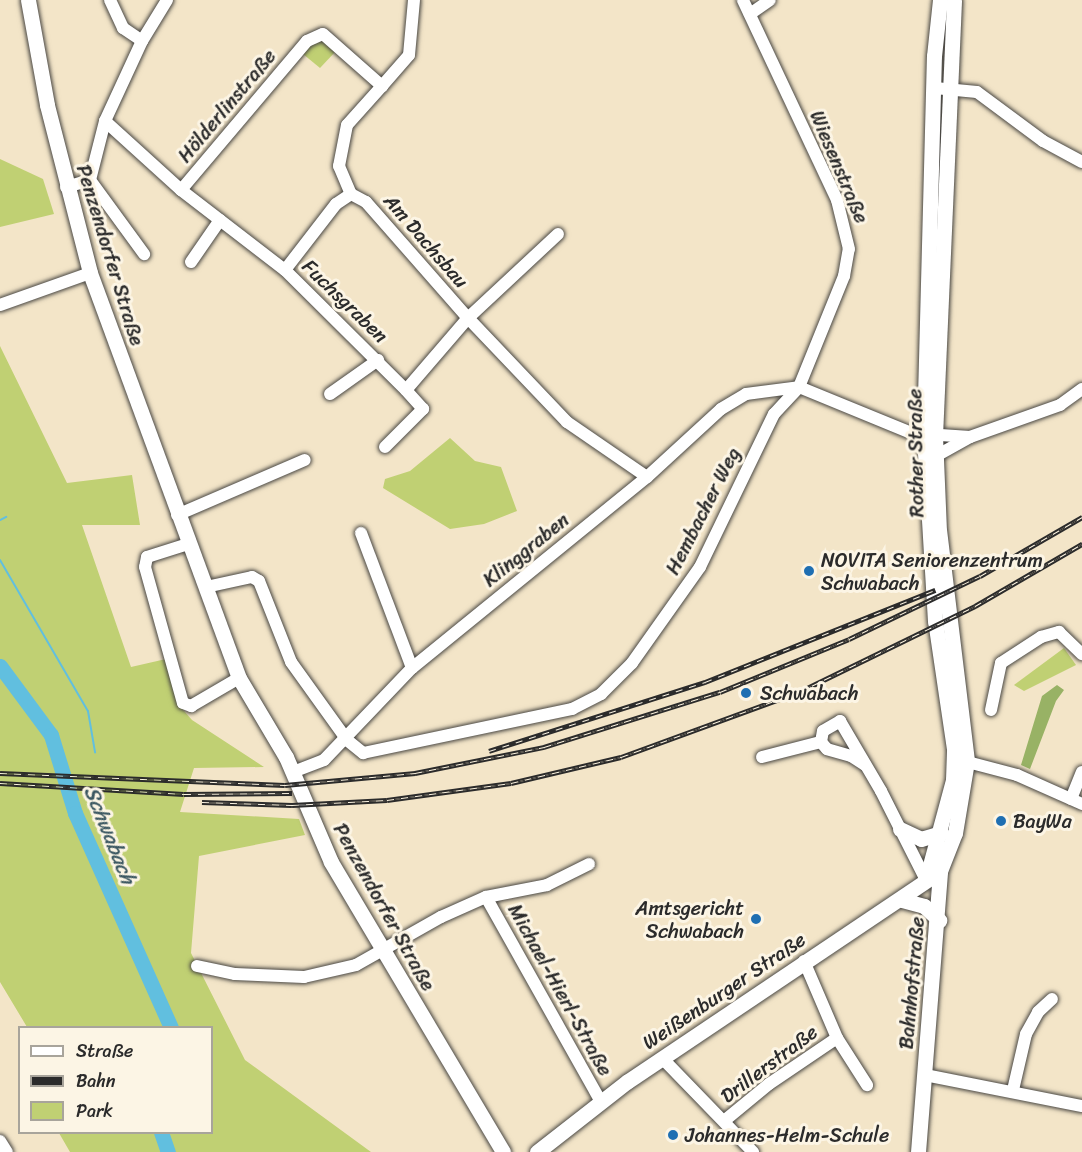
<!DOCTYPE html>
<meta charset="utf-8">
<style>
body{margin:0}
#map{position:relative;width:1082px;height:1152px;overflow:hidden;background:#f3e5c8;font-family:Sriracha,sans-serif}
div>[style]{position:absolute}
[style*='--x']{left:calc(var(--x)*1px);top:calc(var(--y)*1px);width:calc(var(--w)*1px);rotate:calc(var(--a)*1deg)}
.green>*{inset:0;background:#c0d073}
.forest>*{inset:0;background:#98b265}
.stream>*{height:2px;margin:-1px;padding:0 1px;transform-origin:1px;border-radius:1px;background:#61bfdf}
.river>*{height:15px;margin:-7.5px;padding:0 7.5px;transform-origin:7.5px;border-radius:7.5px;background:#61bfdf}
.roads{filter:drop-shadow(0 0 2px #494743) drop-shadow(0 0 2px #494743)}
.minor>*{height:12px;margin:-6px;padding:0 6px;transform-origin:6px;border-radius:6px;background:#fff}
.major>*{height:15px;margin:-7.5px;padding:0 7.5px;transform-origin:7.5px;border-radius:7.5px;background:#fff}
.rail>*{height:4.5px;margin-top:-2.25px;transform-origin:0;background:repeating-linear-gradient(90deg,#fcf5e5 0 7px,#2b2b2b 0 14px);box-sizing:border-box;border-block:2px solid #2b2b2b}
.dots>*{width:16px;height:16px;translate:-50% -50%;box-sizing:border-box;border:3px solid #fcf5e5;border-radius:50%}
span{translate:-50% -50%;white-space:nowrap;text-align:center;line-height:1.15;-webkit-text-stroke:6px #fcf5e5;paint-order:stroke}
.street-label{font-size:20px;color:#2b2b2b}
.poi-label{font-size:20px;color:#2b2b2b}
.left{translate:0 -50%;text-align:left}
.right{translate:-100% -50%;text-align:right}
.water-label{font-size:21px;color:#3b5761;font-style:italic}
.legend{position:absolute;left:18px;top:1026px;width:195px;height:108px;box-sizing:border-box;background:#fcf5e5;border:2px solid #a8a49b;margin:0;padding:8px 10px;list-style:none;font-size:18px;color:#2b2b2b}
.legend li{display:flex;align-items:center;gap:12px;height:30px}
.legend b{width:30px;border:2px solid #a8a49b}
</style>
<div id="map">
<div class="green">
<i style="clip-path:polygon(323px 40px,336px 51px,320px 68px,303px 54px,310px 46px)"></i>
<i style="clip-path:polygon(0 159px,43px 179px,54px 214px,0 227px)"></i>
<i style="clip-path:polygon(0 346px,67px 483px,132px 475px,140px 525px,82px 525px,131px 667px,166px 659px,178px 704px,192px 720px,264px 767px,194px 768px,180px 812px,299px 819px,305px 835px,199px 856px,191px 953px,245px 1060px,371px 1152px,70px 1152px,59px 1133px,212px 1132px,212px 1028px,27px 1027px,0 982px)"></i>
<i style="clip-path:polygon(450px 438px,475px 461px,501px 467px,517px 511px,484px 524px,450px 529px,383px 488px,385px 479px,410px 471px)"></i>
<i style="clip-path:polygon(1064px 648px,1076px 665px,1024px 691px,1014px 685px)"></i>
</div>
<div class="forest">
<i style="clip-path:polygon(1057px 685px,1064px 690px,1056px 701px,1030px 769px,1021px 765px,1042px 696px)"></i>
</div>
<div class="stream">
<i style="--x:0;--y:520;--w:7;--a:-27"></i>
<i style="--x:0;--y:560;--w:175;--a:59.8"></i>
<i style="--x:88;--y:711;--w:42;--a:80.3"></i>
</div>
<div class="river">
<i style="--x:0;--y:666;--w:86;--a:53.5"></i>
<i style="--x:51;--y:735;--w:82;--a:72.9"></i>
<i style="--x:75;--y:813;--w:235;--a:65.9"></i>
<i style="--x:161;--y:1132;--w:21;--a:71"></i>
</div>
<div class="roads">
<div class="minor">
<i style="--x:110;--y:0;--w:31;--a:65"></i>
<i style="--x:123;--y:28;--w:23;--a:34"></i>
<i style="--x:750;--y:14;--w:24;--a:-35"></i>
<i style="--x:382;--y:86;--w:41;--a:-48.9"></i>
<i style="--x:409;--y:55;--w:55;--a:-84.8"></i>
<i style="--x:935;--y:88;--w:42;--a:5.4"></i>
<i style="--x:977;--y:92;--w:82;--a:36.6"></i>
<i style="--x:1043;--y:141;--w:44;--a:28.3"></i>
<i style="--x:105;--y:121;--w:103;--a:42.2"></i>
<i style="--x:181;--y:190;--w:195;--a:-49.8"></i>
<i style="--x:307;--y:41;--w:17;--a:-24"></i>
<i style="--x:323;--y:34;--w:79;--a:41.4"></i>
<i style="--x:382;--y:86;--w:52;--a:131.9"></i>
<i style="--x:347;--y:125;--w:42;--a:101"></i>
<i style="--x:339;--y:166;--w:30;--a:67"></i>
<i style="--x:90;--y:180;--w:92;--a:53.9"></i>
<i style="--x:66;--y:187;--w:25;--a:-16"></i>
<i style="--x:90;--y:180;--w:61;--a:-75.7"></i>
<i style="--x:105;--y:121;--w:88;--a:-65.2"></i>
<i style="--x:142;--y:41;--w:48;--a:-58.6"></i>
<i style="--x:181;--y:190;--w:131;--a:37.6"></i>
<i style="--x:351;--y:194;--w:18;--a:146"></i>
<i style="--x:336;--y:204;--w:83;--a:127.7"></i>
<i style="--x:285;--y:270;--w:170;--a:44.8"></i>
<i style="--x:406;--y:390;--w:95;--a:-49.3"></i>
<i style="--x:468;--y:318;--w:123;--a:-43"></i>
<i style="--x:351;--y:194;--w:17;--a:28"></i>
<i style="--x:366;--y:202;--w:154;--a:48.7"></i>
<i style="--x:468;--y:318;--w:144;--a:46.4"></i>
<i style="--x:567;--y:422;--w:97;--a:34.5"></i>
<i style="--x:191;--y:262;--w:51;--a:-55.4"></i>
<i style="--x:0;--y:305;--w:96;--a:-19.6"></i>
<i style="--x:330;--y:394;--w:59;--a:-35.3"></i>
<i style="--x:385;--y:447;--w:54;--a:-45"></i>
<i style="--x:423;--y:409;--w:25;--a:-132"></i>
<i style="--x:936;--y:456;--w:39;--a:-29"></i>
<i style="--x:970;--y:437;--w:96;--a:-19.6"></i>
<i style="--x:1060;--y:405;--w:27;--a:-36"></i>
<i style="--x:177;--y:515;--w:139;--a:-23.3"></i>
<i style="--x:361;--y:533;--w:144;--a:69.3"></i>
<i style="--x:188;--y:544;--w:43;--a:162.4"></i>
<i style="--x:147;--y:557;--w:10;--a:101"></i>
<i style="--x:145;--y:567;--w:141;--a:74.4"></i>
<i style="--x:183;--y:703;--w:9;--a:21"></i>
<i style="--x:191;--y:706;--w:56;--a:-30.3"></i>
<i style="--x:206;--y:587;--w:47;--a:-12.3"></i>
<i style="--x:252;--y:577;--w:8;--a:30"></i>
<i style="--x:259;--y:581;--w:87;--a:68.4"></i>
<i style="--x:291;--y:662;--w:96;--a:54.3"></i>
<i style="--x:347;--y:740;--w:21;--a:39"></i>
<i style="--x:363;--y:753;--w:214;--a:-11.9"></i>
<i style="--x:572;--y:709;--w:33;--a:-27"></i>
<i style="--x:601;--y:694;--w:44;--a:-45"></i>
<i style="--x:632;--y:663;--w:118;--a:-54.7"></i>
<i style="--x:700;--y:567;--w:170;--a:-64.2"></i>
<i style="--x:774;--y:414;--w:37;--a:-47"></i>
<i style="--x:799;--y:387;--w:120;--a:-67.9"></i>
<i style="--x:844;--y:276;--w:27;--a:-80"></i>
<i style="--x:849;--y:249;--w:50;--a:-103.8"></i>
<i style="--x:837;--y:200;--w:221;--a:-115.2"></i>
<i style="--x:991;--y:710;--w:48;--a:-78"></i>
<i style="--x:1001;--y:663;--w:48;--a:-33"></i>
<i style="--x:1041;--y:637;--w:19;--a:-16"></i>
<i style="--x:1059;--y:632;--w:32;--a:44"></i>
<i style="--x:762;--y:757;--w:61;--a:-14.3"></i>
<i style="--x:960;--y:760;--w:59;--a:14.7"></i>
<i style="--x:1017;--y:775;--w:71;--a:24"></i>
<i style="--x:865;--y:765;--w:17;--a:-147"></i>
<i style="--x:851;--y:756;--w:25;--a:-164"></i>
<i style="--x:827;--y:749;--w:9;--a:-131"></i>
<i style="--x:821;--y:742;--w:11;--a:-80"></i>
<i style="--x:823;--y:731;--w:20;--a:-30"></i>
<i style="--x:840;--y:721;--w:81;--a:59.6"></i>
<i style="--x:881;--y:791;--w:100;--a:63.2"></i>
<i style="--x:293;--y:772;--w:33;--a:-21"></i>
<i style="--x:324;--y:760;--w:127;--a:-46.3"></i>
<i style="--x:412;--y:668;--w:303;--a:-39.1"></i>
<i style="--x:647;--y:477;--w:100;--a:-42.6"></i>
<i style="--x:721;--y:409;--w:29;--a:-31"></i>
<i style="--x:746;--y:394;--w:53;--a:-7.5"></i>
<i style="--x:799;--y:387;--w:121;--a:22.3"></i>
<i style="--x:911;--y:433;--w:59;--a:3.9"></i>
<i style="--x:1071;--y:799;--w:29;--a:-68"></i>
<i style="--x:486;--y:897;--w:235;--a:60.7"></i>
<i style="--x:804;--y:961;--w:84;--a:66.8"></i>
<i style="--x:837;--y:1038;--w:56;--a:57.4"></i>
<i style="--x:197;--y:966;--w:39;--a:12"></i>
<i style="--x:235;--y:974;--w:69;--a:2.5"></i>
<i style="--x:304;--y:977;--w:53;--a:-13"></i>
<i style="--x:356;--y:965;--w:98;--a:-29.5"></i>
<i style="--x:441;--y:917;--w:49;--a:-24"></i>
<i style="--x:486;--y:897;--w:62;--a:-11.1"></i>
<i style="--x:547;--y:885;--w:47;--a:-26.6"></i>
<i style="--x:662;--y:1058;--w:131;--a:45.9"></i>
<i style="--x:925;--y:1075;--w:160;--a:11.2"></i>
<i style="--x:1013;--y:1090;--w:57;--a:-76.9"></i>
<i style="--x:1026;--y:1034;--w:25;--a:-61"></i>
<i style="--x:1038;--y:1012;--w:19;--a:-43"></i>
<i style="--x:724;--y:1121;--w:58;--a:-39.4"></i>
<i style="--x:769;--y:1084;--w:82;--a:-34.1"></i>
<i style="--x:0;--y:1141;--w:13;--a:58"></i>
</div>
<div class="major">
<i style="--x:28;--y:0;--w:107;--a:79.7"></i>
<i style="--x:47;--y:105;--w:173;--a:75.6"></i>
<i style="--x:90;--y:273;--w:432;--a:69.8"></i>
<i style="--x:239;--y:678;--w:92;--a:59.3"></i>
<i style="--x:286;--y:757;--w:114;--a:66.8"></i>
<i style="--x:331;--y:862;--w:337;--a:59.3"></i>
<i style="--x:900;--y:829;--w:23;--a:25"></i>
<i style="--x:921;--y:839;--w:21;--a:-17"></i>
<i style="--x:926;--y:880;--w:104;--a:-74.9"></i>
<i style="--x:953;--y:780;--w:31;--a:-88"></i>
<i style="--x:954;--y:749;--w:129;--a:-98.4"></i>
<i style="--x:935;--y:621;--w:185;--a:-93.4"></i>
<i style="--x:924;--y:436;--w:380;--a:-88.5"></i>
<i style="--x:934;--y:56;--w:56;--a:-83.9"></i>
<i style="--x:902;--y:900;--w:23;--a:15"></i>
<i style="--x:924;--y:906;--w:21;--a:43"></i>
<i style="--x:537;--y:1152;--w:115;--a:-38"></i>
<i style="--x:628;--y:1081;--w:370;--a:-33.9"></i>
<i style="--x:918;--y:1152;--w:282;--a:-85.5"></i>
<i style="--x:940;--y:871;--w:41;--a:-68.5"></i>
<i style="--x:955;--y:833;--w:73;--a:-80.5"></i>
<i style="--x:967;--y:761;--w:232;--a:-96.9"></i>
<i style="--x:939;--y:531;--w:95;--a:-92.4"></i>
<i style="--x:935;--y:436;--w:436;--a:-87.5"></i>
</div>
</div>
<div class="rail">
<i style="--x:489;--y:751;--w:227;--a:-17.7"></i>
<i style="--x:705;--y:682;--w:248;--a:-21.8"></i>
<i style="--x:0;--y:773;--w:285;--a:2.4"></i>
<i style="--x:285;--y:785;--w:131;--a:-5.3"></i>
<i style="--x:415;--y:773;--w:132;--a:-11.4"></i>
<i style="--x:544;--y:747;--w:184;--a:-17.4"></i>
<i style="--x:720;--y:692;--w:139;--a:-22.3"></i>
<i style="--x:849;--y:639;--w:145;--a:-25.7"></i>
<i style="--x:980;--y:576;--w:118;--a:-30"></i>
<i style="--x:0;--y:783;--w:184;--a:3.4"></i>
<i style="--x:184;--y:794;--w:108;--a:-0.5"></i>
<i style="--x:202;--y:802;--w:90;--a:1.9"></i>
<i style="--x:292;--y:805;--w:95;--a:-3"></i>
<i style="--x:387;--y:800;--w:125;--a:-7.8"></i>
<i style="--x:511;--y:783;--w:113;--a:-13.3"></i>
<i style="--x:621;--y:757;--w:189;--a:-20.1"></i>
<i style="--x:799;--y:692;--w:196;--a:-26"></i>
<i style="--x:975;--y:606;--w:124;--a:-30.1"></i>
</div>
<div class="dots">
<i style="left:809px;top:571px;background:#1f6fb2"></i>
<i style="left:746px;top:693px;background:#1f6fb2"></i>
<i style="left:1001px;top:821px;background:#1f6fb2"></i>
<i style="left:756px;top:919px;background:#1f6fb2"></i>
<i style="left:673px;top:1135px;background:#1f6fb2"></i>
</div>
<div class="street-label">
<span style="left:227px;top:106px;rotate:-50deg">Hölderlinstraße</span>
<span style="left:839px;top:167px;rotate:67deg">Wiesenstraße</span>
<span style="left:426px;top:241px;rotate:49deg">Am Dachsbau</span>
<span style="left:110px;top:255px;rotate:73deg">Penzendorfer Straße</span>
<span style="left:345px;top:301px;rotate:44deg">Fuchsgraben</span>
<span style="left:916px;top:453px;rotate:-91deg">Rother Straße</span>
<span style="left:703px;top:511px;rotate:-63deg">Hembacher Weg</span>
<span style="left:526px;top:550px;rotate:-39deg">Klinggraben</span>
<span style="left:384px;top:907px;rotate:61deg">Penzendorfer Straße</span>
<span style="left:912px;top:983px;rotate:-85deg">Bahnhofstraße</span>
<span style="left:560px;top:990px;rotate:61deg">Michael-Hierl-Straße</span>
<span style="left:724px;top:991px;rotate:-34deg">Weißenburger Straße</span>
<span style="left:769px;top:1064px;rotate:-37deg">Drillerstraße</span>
</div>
<div class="poi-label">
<span class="left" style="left:821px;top:572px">NOVITA Seniorenzentrum<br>Schwabach</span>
<span class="left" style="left:760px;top:693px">Schwabach</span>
<span class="left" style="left:1013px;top:821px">BayWa</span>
<span class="right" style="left:744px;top:920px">Amtsgericht<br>Schwabach</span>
<span class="left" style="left:685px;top:1135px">Johannes-Helm-Schule</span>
</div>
<div class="water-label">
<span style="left:110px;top:835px;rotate:68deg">Schwabach</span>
</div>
<ul class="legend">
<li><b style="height:8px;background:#fff"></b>Straße</li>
<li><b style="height:8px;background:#2b2b2b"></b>Bahn</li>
<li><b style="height:16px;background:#c0d073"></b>Park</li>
</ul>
</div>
